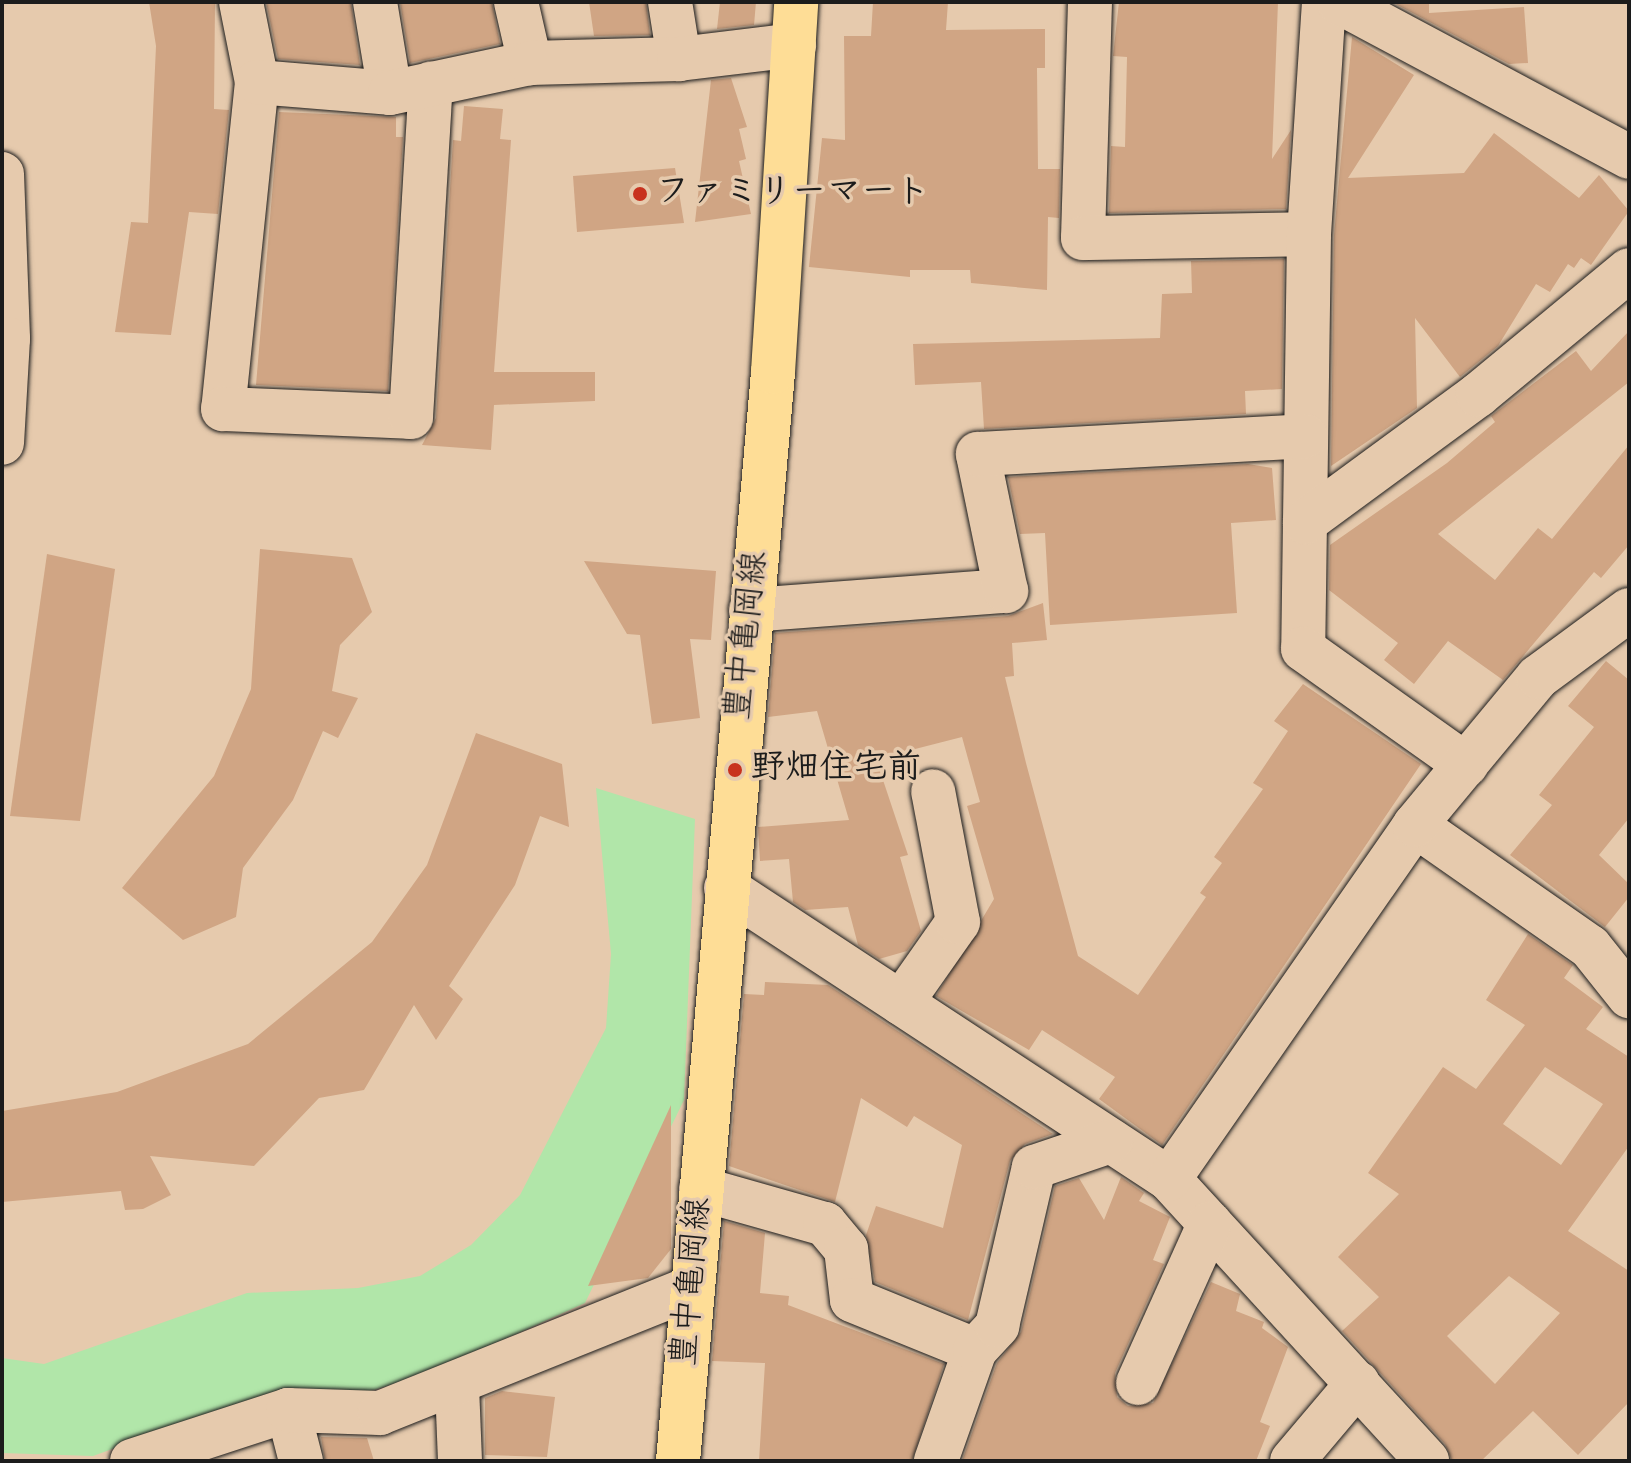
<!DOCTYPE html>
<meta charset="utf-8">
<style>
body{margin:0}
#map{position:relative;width:1631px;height:1463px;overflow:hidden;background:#e6caad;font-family:"Indie Flower","Klee One",sans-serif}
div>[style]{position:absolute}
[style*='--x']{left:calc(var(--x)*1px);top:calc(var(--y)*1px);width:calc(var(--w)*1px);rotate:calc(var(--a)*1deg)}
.green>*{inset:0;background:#b1e6a9}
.building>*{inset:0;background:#d0a584}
.roads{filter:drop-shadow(0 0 2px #1c1c1c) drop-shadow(0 0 2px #1c1c1c)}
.minor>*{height:44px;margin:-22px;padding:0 22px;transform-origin:22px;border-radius:22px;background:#e6caad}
.major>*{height:44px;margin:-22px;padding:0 22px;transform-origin:22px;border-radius:22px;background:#fedd96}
.dots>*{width:22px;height:22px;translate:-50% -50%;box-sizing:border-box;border:4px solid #e6caad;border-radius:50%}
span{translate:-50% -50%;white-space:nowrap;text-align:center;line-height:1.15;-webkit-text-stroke:7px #e6caad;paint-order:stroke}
.poi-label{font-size:34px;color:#1c1c1c;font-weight:700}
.left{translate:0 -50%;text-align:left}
.street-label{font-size:34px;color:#1c1c1c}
.frame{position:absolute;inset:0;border:4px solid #1c1c1c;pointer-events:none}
</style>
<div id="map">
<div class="green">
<i style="clip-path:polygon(596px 788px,695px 819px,684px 1100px,585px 1303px,430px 1373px,347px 1398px,156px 1433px,93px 1456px,2px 1453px,2px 1358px,44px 1364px,247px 1293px,358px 1288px,420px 1276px,471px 1245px,520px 1195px,606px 1028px,611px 954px)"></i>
</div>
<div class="building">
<i style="clip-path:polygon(149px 2px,215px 2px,214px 109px,229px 110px,218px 214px,189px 212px,171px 335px,115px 332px,131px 222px,148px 223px,156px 46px)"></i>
<i style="clip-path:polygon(266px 2px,351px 2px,360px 65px,278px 59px)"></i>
<i style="clip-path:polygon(400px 2px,492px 2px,500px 44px,410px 63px)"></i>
<i style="clip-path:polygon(589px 2px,646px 2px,650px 35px,594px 36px)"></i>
<i style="clip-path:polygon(720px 2px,756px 2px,754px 25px,717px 29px)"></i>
<i style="clip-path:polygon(873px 2px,948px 2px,946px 30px,1045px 29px,1045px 68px,1037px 68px,1038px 169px,1060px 169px,1059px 218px,1048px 217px,1047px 290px,971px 283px,970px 270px,910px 270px,910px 277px,809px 267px,822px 138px,845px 140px,844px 36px,871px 36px)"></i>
<i style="clip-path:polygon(1119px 2px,1278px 2px,1272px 159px,1291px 130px,1286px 209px,1109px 213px,1111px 146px,1125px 147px,1127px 57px,1113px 56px)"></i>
<i style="clip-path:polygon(1392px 2px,1429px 2px,1429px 13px,1524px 7px,1528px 63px,1509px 64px)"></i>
<i style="clip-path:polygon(1352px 37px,1414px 75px,1348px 178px,1464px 173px,1494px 133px,1579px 198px,1599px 175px,1629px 211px,1591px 265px,1581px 258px,1574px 268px,1568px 264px,1550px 292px,1536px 284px,1498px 346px,1460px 377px,1415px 318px,1417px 408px,1331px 466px,1334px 235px)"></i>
<i style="clip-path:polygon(731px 78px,747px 127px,739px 129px,746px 159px,739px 161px,751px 214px,695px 222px,711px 80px)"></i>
<i style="clip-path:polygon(464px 106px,503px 109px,500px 139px,511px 140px,494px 372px,595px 372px,595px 401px,494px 405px,491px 450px,422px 445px,436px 418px,453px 140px,461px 141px)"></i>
<i style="clip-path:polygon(279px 112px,396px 117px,396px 137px,403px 137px,388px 391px,256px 385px)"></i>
<i style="clip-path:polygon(675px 168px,684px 223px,577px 232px,573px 176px)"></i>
<i style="clip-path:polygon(1284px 259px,1282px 389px,1245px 391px,1246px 414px,984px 429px,981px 382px,915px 385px,913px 344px,1160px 338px,1162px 294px,1192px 293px,1191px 261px)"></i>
<i style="clip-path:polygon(1629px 331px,1629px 382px,1438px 534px,1495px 580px,1538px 528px,1552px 539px,1629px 445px,1629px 545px,1601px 578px,1594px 572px,1503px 680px,1448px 641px,1414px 684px,1384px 660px,1398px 643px,1329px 590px,1330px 545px,1447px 463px,1495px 422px,1491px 416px,1576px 351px,1591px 371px)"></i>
<i style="clip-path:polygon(1248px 464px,1272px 468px,1276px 520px,1231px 523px,1237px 613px,1050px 625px,1045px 533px,1020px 534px,1008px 477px)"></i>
<i style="clip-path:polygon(260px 549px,352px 558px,372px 612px,340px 645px,332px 691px,358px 698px,338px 738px,323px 731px,293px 800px,243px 868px,236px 917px,183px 940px,122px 888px,214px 776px,251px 689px)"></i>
<i style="clip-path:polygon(47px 554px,115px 569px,80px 821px,10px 816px)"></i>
<i style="clip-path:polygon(584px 561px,716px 571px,711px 640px,690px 639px,700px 718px,652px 724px,640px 635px,627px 634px)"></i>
<i style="clip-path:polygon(1043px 603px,1047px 640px,1012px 643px,1014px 676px,1005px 677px,1026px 763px,1078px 956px,1138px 995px,1206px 897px,1200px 893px,1222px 863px,1214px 857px,1263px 789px,1253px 783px,1288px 731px,1274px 721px,1303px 684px,1421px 764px,1162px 1145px,1099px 1099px,1115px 1077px,1042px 1030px,1029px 1050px,936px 996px,994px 899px,967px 806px,980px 802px,962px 737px,876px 759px,908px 855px,900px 857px,921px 931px,907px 951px,879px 959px,858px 945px,848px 907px,805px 910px,793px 902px,789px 859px,760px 861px,758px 827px,849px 820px,817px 711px,768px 717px,775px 633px,1008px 616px)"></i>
<i style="clip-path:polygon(1606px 661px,1629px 680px,1629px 818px,1599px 855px,1629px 884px,1629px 897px,1605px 927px,1510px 855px,1552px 805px,1539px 795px,1594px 727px,1568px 706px)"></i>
<i style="clip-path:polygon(476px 733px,562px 764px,569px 827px,540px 816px,515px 885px,449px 986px,463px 999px,436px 1040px,414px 1005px,364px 1090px,319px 1098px,254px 1166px,150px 1156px,171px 1195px,143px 1209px,125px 1210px,121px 1191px,2px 1202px,2px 1111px,117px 1092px,248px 1044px,372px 942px,427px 865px)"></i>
<i style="clip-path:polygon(evenodd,1528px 934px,1573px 965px,1564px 978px,1603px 1007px,1586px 1029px,1629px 1057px,1629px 1146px,1568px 1231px,1629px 1271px,1629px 1402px,1578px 1455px,1533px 1411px,1481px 1461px,1452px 1461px,1445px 1444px,1342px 1331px,1379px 1297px,1338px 1257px,1399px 1194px,1368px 1173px,1443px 1067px,1476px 1089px,1525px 1025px,1486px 1000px,1528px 934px,1545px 1067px,1603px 1104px,1561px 1165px,1503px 1124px,1545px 1067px,1528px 934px,1509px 1276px,1560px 1313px,1495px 1384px,1447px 1336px,1509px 1276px)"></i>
<i style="clip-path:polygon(765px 982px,828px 985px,1053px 1134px,1025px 1144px,1010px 1161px,968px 1320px,875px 1282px,866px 1235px,876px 1206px,943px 1228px,962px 1145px,914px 1116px,907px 1127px,861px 1098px,835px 1202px,729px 1166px,744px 994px,764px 995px)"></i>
<i style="clip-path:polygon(671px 1105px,671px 1249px,648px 1278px,588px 1286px)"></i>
<i style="clip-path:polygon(1121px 1177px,1144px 1193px,1139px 1201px,1170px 1217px,1153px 1260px,1164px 1264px,1115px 1373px,1117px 1397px,1128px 1406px,1153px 1403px,1211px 1282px,1240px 1294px,1236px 1311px,1264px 1322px,1262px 1328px,1288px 1347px,1260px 1422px,1270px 1426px,1256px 1461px,962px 1461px,997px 1363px,1021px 1332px,1055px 1186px,1079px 1178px,1104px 1220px)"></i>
<i style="clip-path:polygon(724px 1221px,765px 1233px,760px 1293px,789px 1296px,788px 1305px,944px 1364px,912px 1461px,759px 1461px,765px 1363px,712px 1361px)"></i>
<i style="clip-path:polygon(502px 1391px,555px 1397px,547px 1457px,485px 1455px,485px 1398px)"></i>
<i style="clip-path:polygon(321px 1437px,367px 1438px,374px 1461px,325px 1461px)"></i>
</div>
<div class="roads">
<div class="minor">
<i style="--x:241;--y:2;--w:82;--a:78.7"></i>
<i style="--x:257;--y:82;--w:329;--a:95.9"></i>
<i style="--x:223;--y:409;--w:188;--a:2.4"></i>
<i style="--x:411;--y:417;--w:334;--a:-86.6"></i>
<i style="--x:375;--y:2;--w:92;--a:80.6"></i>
<i style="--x:516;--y:2;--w:63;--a:77.1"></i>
<i style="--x:670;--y:2;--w:58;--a:81"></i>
<i style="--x:1090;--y:2;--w:236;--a:91.7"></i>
<i style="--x:1083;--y:238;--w:226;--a:-1"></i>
<i style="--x:1324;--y:2;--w:232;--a:93.7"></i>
<i style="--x:1309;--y:234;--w:415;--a:90.8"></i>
<i style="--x:1303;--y:649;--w:200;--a:35.4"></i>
<i style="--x:1339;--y:2;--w:329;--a:28.1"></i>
<i style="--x:257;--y:82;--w:133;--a:4.7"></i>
<i style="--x:390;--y:93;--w:143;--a:-12.1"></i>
<i style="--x:530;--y:63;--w:149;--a:-1.5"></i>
<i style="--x:679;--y:59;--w:116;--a:-6.9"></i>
<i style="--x:2;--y:174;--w:165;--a:87.9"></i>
<i style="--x:8;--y:339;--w:104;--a:93.3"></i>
<i style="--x:1305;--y:522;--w:215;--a:-36.3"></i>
<i style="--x:1478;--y:395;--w:196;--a:-39.6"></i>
<i style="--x:751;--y:610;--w:256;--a:-4.3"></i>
<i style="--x:1006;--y:591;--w:140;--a:-101.6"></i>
<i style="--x:978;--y:454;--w:328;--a:-3.1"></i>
<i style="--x:1415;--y:825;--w:213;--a:34.9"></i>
<i style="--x:1590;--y:947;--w:63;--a:51.5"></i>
<i style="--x:726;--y:888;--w:530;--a:33.3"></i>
<i style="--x:1169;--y:1179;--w:382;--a:47.5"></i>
<i style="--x:901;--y:1003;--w:99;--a:-54.9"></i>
<i style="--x:958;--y:922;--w:133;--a:-100.8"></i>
<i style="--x:1169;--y:1179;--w:431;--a:-55.2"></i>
<i style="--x:1415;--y:825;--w:192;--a:-50.3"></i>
<i style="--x:1538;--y:677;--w:113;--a:-36.4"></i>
<i style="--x:701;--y:1189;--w:129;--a:15.8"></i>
<i style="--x:825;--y:1224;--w:33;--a:50"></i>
<i style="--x:846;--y:1249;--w:51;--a:83.3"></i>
<i style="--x:852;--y:1300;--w:133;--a:22.1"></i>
<i style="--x:975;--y:1350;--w:118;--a:109.4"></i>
<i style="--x:975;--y:1350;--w:33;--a:-47"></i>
<i style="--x:997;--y:1326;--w:163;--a:-76.9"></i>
<i style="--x:1034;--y:1167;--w:81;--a:-18.7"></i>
<i style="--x:1138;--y:1383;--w:175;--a:-65.8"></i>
<i style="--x:457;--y:1386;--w:75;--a:87.7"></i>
<i style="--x:288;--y:1410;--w:53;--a:75.7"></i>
<i style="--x:132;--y:1461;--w:164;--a:-18.1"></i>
<i style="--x:288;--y:1410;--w:92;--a:1.9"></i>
<i style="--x:380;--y:1413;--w:337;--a:-21.9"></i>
<i style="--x:1292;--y:1461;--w:102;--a:-49.8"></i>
</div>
<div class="major">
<i style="--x:678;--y:1461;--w:1093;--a:-85.01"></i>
<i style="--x:773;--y:372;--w:371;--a:-86.4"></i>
</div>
</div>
<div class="dots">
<i style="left:640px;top:194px;background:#c8321e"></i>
<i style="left:735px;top:770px;background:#c8321e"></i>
</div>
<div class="poi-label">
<span class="left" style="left:656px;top:194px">ファミリーマート</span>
<span class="left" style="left:751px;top:770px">野畑住宅前</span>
</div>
<div class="street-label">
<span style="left:748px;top:636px;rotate:-84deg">豊中亀岡線</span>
<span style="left:693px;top:1282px;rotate:-85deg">豊中亀岡線</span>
</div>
<div class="frame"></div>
</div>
